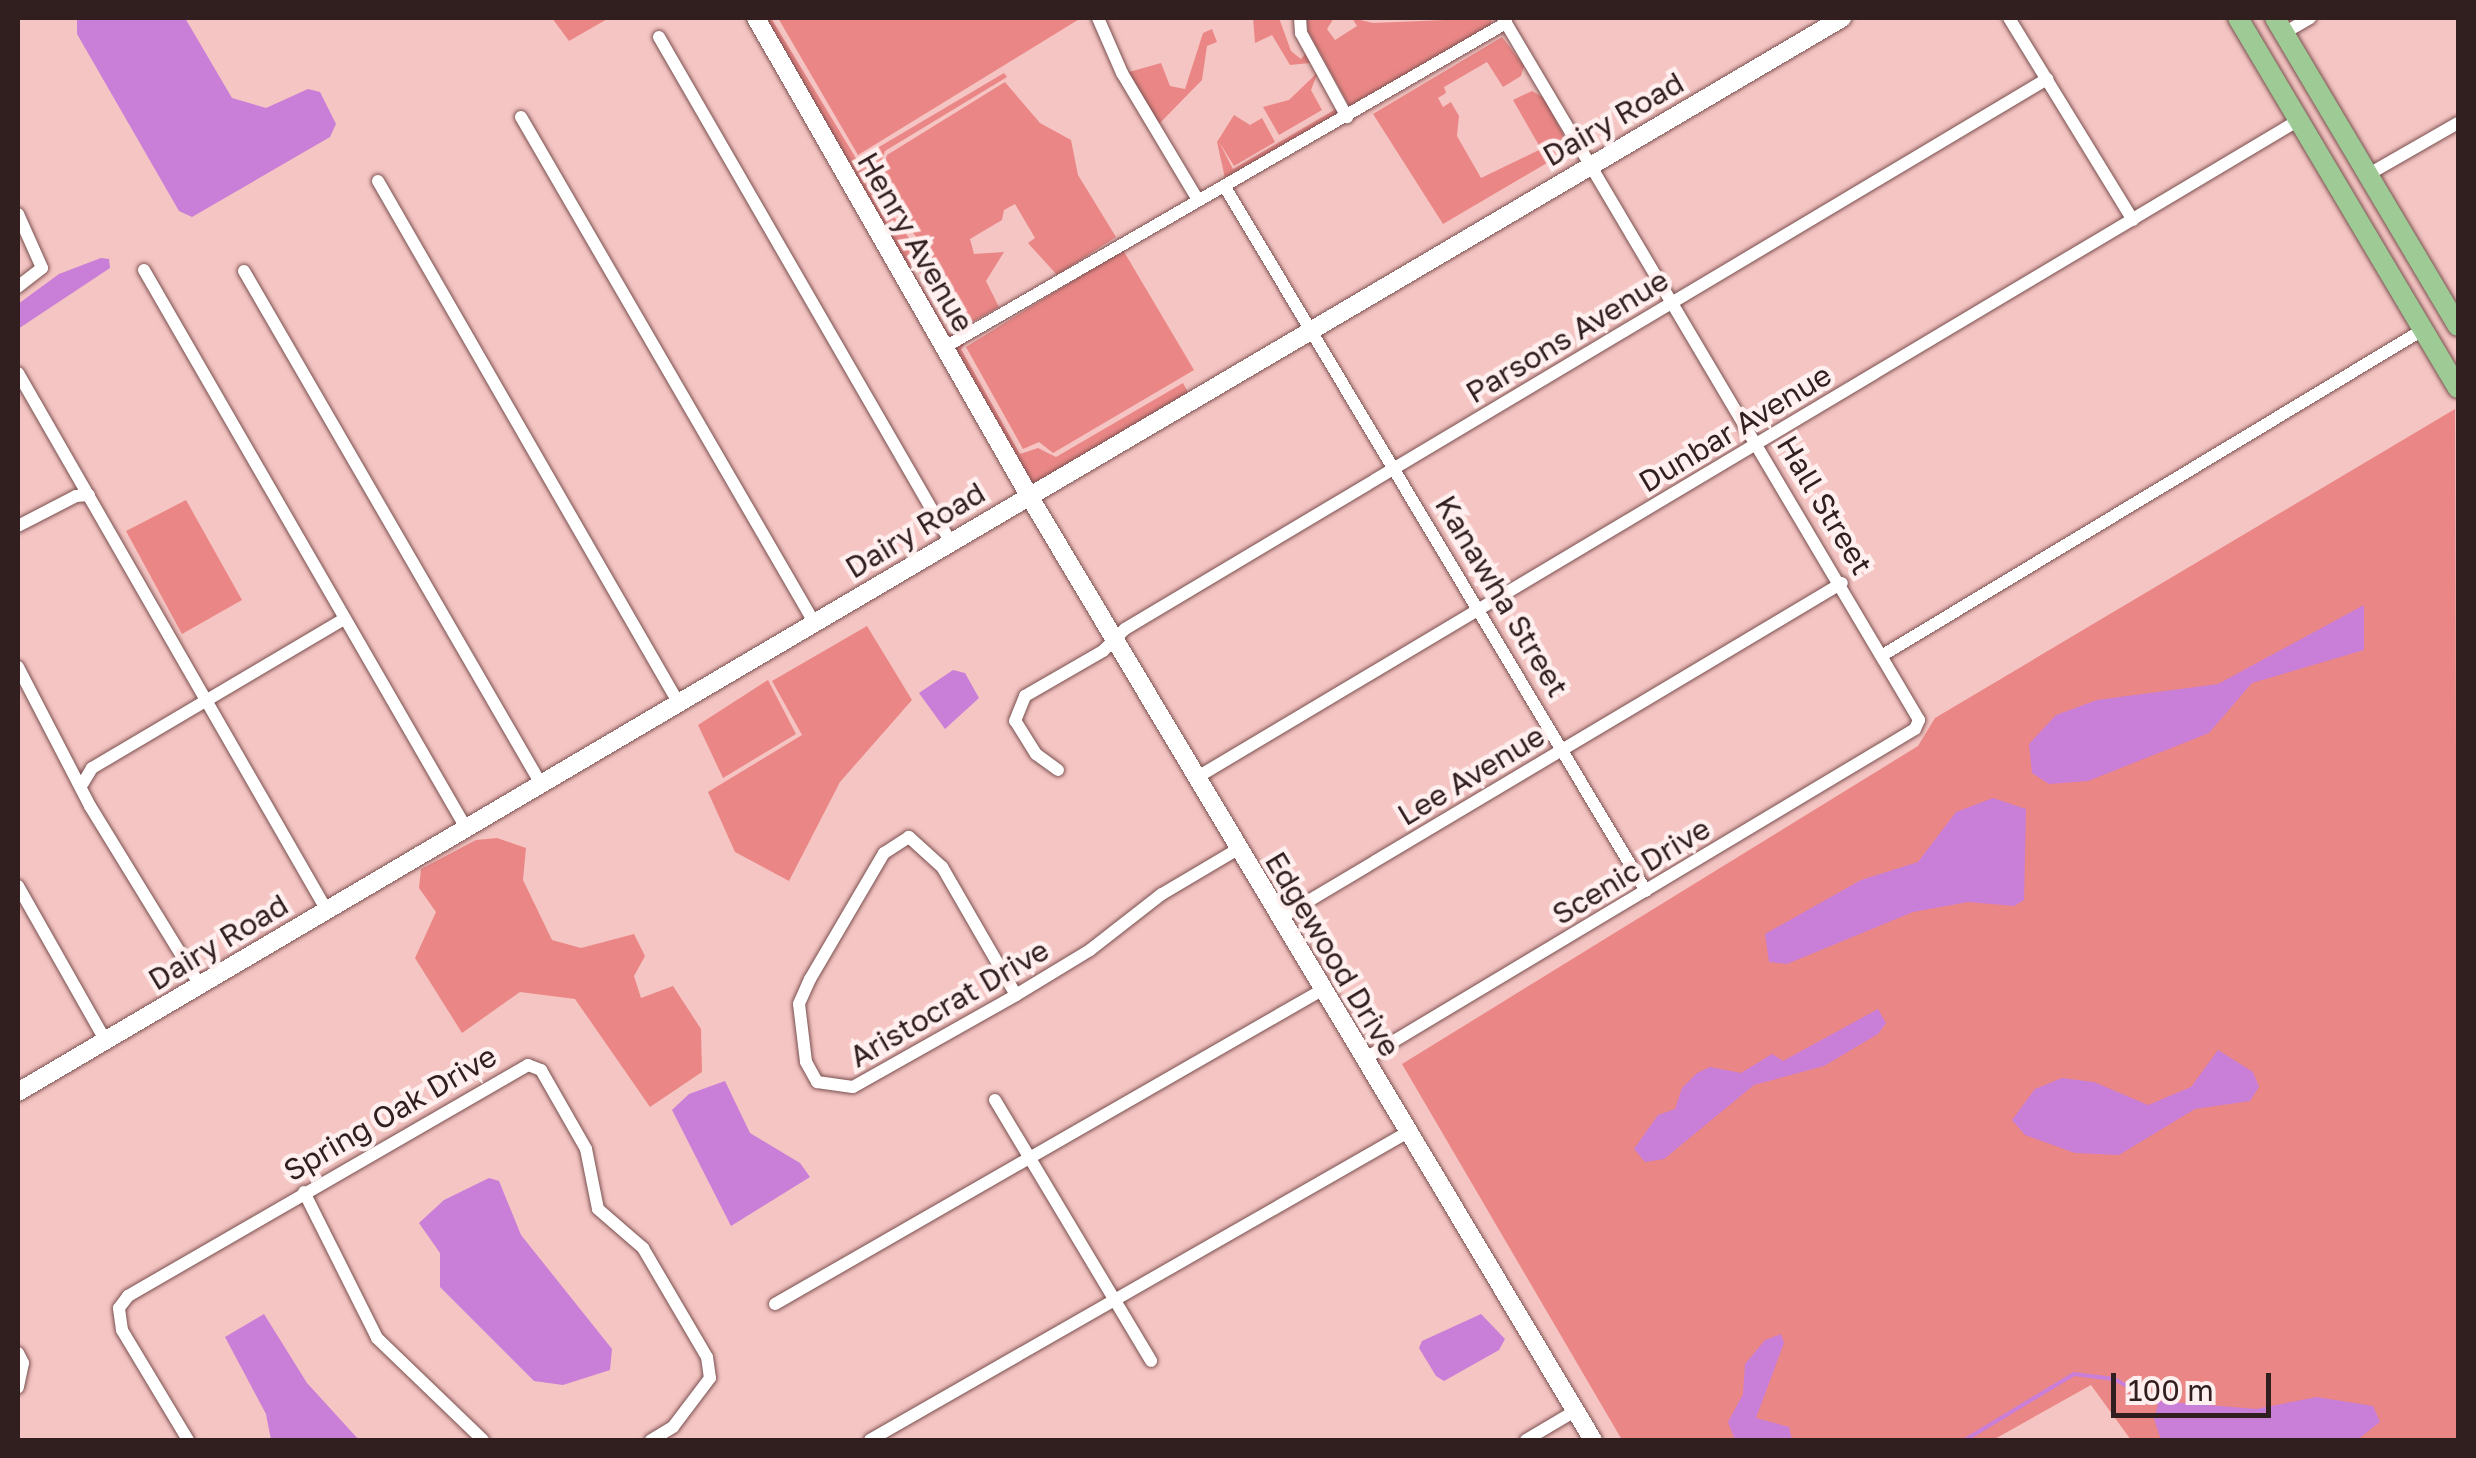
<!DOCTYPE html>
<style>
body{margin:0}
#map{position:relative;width:2476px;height:1458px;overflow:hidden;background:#f5c5c3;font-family:"Golos Text",sans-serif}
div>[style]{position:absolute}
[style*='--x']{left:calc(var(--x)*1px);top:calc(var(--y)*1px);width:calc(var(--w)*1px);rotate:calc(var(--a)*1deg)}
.green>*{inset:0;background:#ea8786}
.water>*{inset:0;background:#c97ed8}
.stream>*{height:4px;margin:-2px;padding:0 2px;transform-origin:2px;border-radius:2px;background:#c97ed8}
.roads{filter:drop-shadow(0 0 2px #79504f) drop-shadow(0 0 2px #79504f)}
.street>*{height:12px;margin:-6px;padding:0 6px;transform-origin:6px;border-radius:6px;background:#fff}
.secondary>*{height:18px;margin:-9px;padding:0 9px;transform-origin:9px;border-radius:9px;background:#fff}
.primary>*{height:20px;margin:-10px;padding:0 10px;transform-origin:10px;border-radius:10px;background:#9dca95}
span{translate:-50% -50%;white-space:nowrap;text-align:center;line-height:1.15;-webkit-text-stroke:9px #ffefee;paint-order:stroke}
.street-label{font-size:30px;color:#311f1f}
.frame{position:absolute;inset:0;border:20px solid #311f1f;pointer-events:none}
.scale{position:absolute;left:2111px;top:1373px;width:160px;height:45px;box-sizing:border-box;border:5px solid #311f1f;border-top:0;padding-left:12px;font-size:30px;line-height:35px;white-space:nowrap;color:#311f1f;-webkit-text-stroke:8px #ffefee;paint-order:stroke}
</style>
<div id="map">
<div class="green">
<i style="clip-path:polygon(552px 18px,609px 18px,569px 41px)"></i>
<i style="clip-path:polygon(763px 18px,771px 18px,857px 160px,1004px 73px,1007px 77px,885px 151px,876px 178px,879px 195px,916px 248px,910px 267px,949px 334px,969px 337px,961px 349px,1020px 454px,1038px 448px,1056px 457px,1183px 383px,1188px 392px,1031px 486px)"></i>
<i style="clip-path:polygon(778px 18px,1081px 18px,858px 155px)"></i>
<i style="clip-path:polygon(1253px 18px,1279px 18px,1291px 51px,1301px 59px,1306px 53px,1310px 63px,1290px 65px,1272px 35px,1255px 43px)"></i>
<i style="clip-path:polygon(1334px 18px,1327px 29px,1335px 40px,1357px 26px,1352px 18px,1373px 23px,1492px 18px,1491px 25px,1351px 109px,1308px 31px,1307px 18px)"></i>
<i style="clip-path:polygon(1212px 29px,1217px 42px,1207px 46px,1202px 80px,1158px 125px,1129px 72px,1161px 63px,1170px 86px,1185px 89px,1203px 33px)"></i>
<i style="clip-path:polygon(1502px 37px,1524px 66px,1521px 76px,1503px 87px,1487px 62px,1444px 87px,1446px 93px,1438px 98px,1443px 107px,1451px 102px,1459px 116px,1457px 136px,1481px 178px,1541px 149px,1513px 100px,1532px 91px,1544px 98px,1571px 149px,1443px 224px,1373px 114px)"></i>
<i style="clip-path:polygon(1318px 72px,1311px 90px,1322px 110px,1279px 135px,1263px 107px,1289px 100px)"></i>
<i style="clip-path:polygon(1005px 82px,1040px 123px,1071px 140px,1078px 175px,1116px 237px,1057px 275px,1028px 243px,1035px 238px,1015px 204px,1004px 210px,1002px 220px,970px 239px,974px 254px,1004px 252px,986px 281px,999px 307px,954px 332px,915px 264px,922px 245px,884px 193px,881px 178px,887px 155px)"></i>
<i style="clip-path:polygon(1336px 109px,1339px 113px,1225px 178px,1217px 142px,1234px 115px,1250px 125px,1262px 118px,1275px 142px,1234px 166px,1219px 142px,1233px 169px)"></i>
<i style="clip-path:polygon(1123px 250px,1194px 370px,1053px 453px,1039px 442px,1023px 449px,966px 347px)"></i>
<i style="clip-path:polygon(2455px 409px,2458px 1440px,2131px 1440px,2091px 1385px,1993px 1440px,1622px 1440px,1402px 1064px,1918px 746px,1935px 718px)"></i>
<i style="clip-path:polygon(186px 500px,242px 600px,182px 634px,126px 531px)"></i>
<i style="clip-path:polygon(867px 626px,912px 700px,840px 782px,789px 881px,735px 852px,708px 792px,802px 735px,772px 681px)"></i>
<i style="clip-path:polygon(768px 680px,796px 734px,723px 778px,698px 725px)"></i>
<i style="clip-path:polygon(497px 838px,526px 848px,523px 880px,552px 940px,581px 948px,634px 934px,645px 956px,634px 976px,641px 998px,673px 986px,701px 1029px,702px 1072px,650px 1107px,575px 999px,520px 992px,462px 1033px,415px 958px,436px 912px,419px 888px,421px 869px,476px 840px)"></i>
</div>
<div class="water">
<i style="clip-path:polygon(77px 18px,185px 18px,232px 98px,266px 108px,308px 89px,320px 92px,336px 124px,330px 137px,192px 217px,179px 211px,77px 34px)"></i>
<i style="clip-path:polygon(101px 258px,109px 259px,110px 268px,18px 329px,18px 304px,59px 274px)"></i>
<i style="clip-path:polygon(2364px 605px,2364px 650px,2252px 683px,2209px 733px,2088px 781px,2049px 784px,2032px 773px,2029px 744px,2056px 715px,2097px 700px,2218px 684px)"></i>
<i style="clip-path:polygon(953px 670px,965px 673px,979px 698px,945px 729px,919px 693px)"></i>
<i style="clip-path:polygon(1993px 798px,2026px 809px,2024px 900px,2014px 906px,1968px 902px,1913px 912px,1787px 964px,1769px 962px,1765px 934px,1861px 880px,1918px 862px,1956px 812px)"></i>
<i style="clip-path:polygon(1878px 1009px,1886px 1023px,1878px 1034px,1824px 1066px,1754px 1085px,1664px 1159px,1645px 1162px,1634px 1149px,1658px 1115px,1675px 1109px,1682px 1088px,1697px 1073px,1710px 1067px,1741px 1073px,1772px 1054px,1783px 1061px)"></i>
<i style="clip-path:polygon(2218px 1050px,2253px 1072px,2259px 1087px,2250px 1101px,2195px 1109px,2119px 1155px,2075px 1153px,2025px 1135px,2012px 1120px,2035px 1089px,2062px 1078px,2094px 1082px,2148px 1105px,2191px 1087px)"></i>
<i style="clip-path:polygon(725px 1081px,750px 1133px,800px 1163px,810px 1177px,731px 1226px,672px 1110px,689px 1094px)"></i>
<i style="clip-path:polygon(489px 1178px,499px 1181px,521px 1235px,612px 1349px,610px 1370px,563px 1385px,534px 1381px,440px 1287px,440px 1253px,419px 1223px,444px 1200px)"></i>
<i style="clip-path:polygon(264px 1314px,307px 1383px,359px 1440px,271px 1440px,266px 1414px,225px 1337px)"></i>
<i style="clip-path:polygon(1481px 1314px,1505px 1339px,1499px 1350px,1444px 1381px,1436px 1376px,1419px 1348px,1422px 1341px)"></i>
<i style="clip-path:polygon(1781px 1334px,1784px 1343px,1756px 1418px,1789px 1427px,1792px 1440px,1735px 1440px,1728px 1422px,1743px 1394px,1745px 1364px,1765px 1340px)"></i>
<i style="clip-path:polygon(2317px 1397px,2373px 1406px,2380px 1422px,2357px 1440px,2161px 1440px,2154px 1419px,2159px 1401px,2256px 1409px)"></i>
</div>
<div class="stream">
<i style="--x:1965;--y:1440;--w:127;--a:-31.2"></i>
<i style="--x:2074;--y:1374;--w:40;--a:7.1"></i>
<i style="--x:2114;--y:1379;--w:51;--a:28.1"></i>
</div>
<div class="roads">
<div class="street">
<i style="--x:1098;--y:18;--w:60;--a:66.4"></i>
<i style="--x:1122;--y:73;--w:148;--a:59.1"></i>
<i style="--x:1300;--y:18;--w:15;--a:86"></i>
<i style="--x:1301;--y:33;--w:96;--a:61.3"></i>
<i style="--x:2009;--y:18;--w:237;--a:58.5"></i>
<i style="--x:2284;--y:33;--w:30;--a:-30"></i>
<i style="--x:659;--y:37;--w:582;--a:60"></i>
<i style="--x:521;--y:117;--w:584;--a:59.88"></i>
<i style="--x:2369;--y:174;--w:103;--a:-29.8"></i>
<i style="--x:378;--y:181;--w:601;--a:60.07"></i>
<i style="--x:1225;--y:187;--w:820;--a:59.12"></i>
<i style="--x:18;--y:214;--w:59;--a:66"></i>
<i style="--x:42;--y:268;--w:31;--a:142"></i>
<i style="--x:144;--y:270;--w:644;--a:60.01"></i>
<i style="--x:244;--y:271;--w:593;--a:59.93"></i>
<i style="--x:945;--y:347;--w:648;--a:-30.01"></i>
<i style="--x:18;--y:373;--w:618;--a:60.12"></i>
<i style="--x:18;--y:526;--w:65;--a:-27.3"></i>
<i style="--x:76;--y:496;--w:13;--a:-4"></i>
<i style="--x:1883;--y:655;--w:632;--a:-31.07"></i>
<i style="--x:18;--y:667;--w:157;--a:62.6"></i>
<i style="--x:90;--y:806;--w:209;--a:58.5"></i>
<i style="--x:1058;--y:770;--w:27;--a:-144"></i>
<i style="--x:1036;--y:754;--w:39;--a:-122"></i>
<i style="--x:1015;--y:721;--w:27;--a:-68"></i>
<i style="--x:1025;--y:696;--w:90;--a:-30"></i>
<i style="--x:1103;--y:651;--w:31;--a:-45"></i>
<i style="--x:1125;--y:629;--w:1074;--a:-30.82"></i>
<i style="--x:1196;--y:778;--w:1284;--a:-30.82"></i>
<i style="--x:83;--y:783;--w:17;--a:-59"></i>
<i style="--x:92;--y:768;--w:293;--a:-30.6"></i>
<i style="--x:18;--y:886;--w:177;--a:60.5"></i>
<i style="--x:1280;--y:918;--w:654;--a:-30.8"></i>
<i style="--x:1016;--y:995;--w:148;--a:-120"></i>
<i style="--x:942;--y:867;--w:45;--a:-137.7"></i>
<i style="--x:909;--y:837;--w:30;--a:147"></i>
<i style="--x:884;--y:853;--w:146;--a:120.4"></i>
<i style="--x:810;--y:979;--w:27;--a:114"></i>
<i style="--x:799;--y:1004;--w:58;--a:83.1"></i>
<i style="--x:806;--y:1062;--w:23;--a:61"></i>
<i style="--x:817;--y:1082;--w:36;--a:8"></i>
<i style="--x:853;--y:1087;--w:187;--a:-29.4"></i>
<i style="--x:1016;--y:995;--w:87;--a:-31.3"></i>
<i style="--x:1090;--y:950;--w:91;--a:-37.9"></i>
<i style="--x:1162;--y:894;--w:88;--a:-30.6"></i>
<i style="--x:1364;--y:1059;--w:642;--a:-30.92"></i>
<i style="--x:1915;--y:729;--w:10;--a:-66"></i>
<i style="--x:1919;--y:720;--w:816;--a:-120.65"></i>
<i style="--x:995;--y:1100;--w:304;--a:59.1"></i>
<i style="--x:304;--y:1192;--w:163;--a:63.4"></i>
<i style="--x:377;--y:1338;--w:147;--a:43.9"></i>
<i style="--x:775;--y:1304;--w:631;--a:-29.86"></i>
<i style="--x:18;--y:1353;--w:11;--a:63"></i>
<i style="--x:23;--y:1363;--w:25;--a:102"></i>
<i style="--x:188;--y:1440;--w:128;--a:-121"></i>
<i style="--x:122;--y:1330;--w:22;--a:-98"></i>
<i style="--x:119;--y:1308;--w:15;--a:-53"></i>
<i style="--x:128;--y:1296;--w:462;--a:-30"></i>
<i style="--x:528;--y:1065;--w:14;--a:21"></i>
<i style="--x:541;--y:1070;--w:91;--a:60.3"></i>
<i style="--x:586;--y:1149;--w:61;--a:78.7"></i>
<i style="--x:598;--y:1209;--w:60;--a:40.9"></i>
<i style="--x:643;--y:1248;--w:126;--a:59.6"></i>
<i style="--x:707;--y:1357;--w:21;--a:82"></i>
<i style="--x:710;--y:1378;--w:61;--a:127.1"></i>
<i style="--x:673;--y:1427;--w:26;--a:149"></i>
<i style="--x:870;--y:1440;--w:620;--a:-29.79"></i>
<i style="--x:1526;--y:1440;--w:57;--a:-30.6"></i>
</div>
<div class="secondary">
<i style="--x:756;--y:18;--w:568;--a:60.23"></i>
<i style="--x:1038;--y:511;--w:1082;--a:59.15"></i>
<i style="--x:18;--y:1092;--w:2117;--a:-30.49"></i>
</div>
<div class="primary">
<i style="--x:2238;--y:18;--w:430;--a:59.3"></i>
<i style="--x:2275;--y:18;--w:358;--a:59.3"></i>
</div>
</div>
<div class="street-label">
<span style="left:1613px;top:119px;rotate:-30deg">Dairy Road</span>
<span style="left:916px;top:242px;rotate:60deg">Henry Avenue</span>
<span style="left:1567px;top:336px;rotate:-31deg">Parsons Avenue</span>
<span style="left:1735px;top:428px;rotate:-31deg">Dunbar Avenue</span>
<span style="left:1825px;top:505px;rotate:59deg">Hall Street</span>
<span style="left:915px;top:530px;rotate:-31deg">Dairy Road</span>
<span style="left:1502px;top:596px;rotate:59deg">Kanawha Street</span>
<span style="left:1471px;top:775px;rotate:-31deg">Lee Avenue</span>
<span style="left:1631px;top:871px;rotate:-31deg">Scenic Drive</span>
<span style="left:218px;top:942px;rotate:-31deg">Dairy Road</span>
<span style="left:1333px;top:954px;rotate:59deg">Edgewood Drive</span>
<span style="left:949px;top:1003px;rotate:-30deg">Aristocrat Drive</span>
<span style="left:390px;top:1113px;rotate:-30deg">Spring Oak Drive</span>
</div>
<div class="frame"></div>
<div class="scale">100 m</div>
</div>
